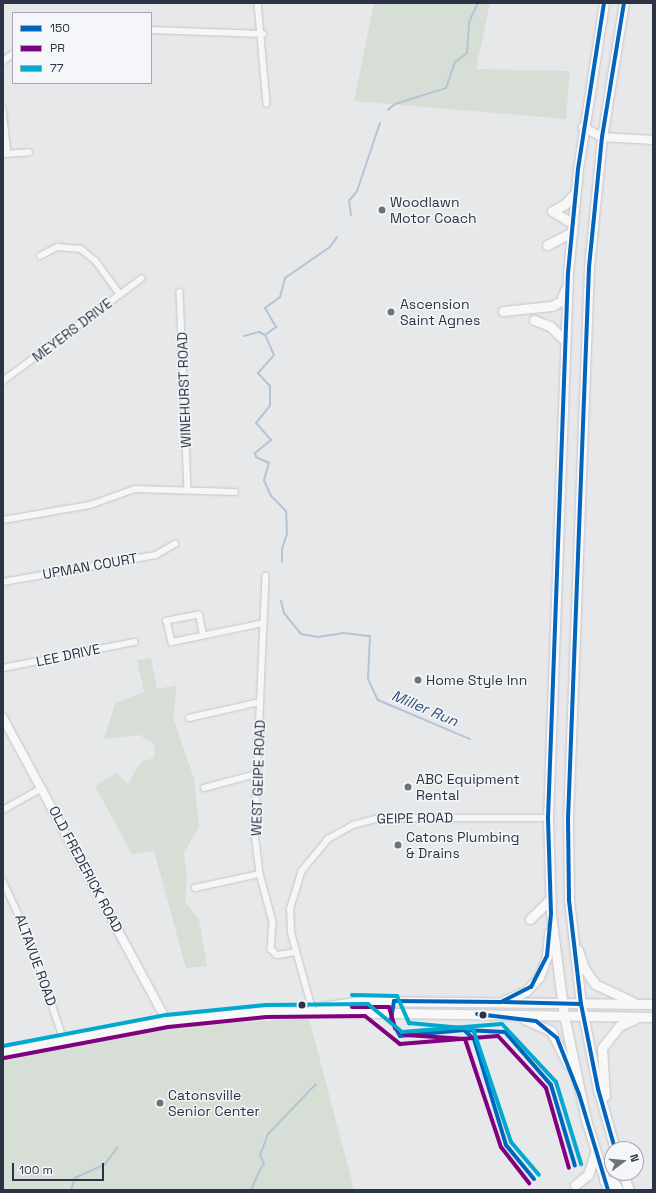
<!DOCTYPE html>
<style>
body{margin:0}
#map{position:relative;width:656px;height:1193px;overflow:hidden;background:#e6e8ea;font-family:"Space Grotesk",sans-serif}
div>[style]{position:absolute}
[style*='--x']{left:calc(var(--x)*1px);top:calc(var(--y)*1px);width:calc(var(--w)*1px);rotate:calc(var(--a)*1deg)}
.green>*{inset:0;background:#d6ded6}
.stream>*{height:2px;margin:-1px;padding:0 1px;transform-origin:1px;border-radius:1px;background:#b4c4d5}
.roads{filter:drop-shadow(0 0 1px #c4c6c8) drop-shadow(0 0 1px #c4c6c8)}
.street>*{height:5.5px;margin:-2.75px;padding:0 2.75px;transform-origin:2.75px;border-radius:2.75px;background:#f5f6f7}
.secondary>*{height:8px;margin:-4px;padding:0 4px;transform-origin:4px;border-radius:4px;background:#f8f8f8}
.primary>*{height:9px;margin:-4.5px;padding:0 4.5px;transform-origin:4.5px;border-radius:4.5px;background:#f8f8f8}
.bus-1>*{height:4px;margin:-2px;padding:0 2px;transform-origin:2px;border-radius:2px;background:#0065bd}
.bus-2>*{height:4px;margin:-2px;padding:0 2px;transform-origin:2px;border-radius:2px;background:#800080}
.bus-3>*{height:4px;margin:-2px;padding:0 2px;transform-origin:2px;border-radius:2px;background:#00a9ce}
.dots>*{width:11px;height:11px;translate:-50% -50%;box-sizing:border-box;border:2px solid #f4f6f9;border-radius:50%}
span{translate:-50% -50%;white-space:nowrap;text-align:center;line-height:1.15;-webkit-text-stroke:3px #f4f6f9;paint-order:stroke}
.poi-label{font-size:14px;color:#2b3445}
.left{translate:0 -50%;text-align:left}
.street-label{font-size:14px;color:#2b3445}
.water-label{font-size:15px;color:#345179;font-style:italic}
.frame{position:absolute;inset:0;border:4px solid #2b3445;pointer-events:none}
.legend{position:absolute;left:12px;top:12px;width:140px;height:72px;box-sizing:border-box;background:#f4f6f9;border:1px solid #a4a8b1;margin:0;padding:5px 7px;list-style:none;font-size:12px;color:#2b3445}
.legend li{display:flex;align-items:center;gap:8px;height:20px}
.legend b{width:20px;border:1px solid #a4a8b1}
.north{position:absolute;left:604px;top:1141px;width:40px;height:40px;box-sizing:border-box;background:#f4f6f9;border:1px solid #a4a8b1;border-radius:50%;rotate:74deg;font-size:11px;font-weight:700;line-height:16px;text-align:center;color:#2b3445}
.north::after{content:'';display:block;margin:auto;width:14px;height:18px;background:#6c737f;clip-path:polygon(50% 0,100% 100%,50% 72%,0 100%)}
.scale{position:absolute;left:12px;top:1163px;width:92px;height:18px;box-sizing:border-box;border:2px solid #2b3445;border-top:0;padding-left:5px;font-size:12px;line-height:14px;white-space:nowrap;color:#2b3445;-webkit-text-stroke:3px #f4f6f9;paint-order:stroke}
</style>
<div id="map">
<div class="green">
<i style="clip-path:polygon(374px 3px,490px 3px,476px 69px,570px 71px,566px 119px,354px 101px)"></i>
<i style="clip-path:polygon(151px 658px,157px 689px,177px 685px,173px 718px,194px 778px,199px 827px,184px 853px,187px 876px,185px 902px,199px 920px,207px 966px,186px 968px,154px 851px,132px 854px,95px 786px,116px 773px,128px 784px,141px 762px,154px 758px,155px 744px,139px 735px,104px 739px,115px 703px,144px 692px,137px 660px)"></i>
<i style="clip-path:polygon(309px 1018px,354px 1190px,3px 1190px,3px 1054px,148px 1028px)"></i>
</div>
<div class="stream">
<i style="--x:388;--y:110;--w:9;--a:-41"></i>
<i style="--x:395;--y:104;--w:53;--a:-17.4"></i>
<i style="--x:446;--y:88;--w:28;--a:-71"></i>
<i style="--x:455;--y:62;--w:15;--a:-37"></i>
<i style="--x:467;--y:53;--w:31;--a:-86"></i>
<i style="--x:469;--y:22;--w:21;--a:-65"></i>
<i style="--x:351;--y:215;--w:14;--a:-98"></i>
<i style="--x:349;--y:201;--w:13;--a:-51"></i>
<i style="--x:357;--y:191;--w:72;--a:-71.3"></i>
<i style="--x:244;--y:336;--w:16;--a:-15"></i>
<i style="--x:259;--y:332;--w:7;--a:27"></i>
<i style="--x:282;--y:562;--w:13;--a:-90"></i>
<i style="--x:282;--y:549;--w:16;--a:-72"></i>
<i style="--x:287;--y:534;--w:23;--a:-92"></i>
<i style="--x:286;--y:511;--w:21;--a:-135"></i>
<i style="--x:271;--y:496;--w:17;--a:-114"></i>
<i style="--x:264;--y:480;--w:18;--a:-74"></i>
<i style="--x:269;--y:463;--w:14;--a:-155"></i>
<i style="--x:256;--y:457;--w:4;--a:-104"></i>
<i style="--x:255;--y:453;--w:21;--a:-39"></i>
<i style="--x:271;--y:440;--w:23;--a:-131"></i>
<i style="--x:256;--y:423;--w:22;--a:-51"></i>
<i style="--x:270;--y:406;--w:20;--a:-90"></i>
<i style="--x:270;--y:386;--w:18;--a:-133"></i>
<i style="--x:258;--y:373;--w:24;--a:-48"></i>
<i style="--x:274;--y:355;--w:22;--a:-114"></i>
<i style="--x:265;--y:335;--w:14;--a:-36"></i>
<i style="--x:276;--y:327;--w:22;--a:-120"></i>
<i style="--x:265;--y:308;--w:19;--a:-36"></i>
<i style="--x:280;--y:297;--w:20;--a:-75"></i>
<i style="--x:285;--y:278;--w:55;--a:-34.6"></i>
<i style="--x:330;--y:247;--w:12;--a:-55"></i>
<i style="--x:281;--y:601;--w:12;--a:76"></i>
<i style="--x:284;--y:613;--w:27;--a:51"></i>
<i style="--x:301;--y:634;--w:17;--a:10"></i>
<i style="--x:318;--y:637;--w:26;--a:-9"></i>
<i style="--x:344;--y:633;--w:26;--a:7"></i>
<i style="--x:370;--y:636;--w:43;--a:92.7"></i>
<i style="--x:368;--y:679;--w:23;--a:65"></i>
<i style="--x:378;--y:700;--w:100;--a:23"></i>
<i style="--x:260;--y:1170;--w:8;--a:-60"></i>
<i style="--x:264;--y:1163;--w:9;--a:-117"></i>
<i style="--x:260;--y:1155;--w:22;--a:-69"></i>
<i style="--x:268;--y:1134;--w:69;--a:-46.2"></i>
<i style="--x:71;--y:1190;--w:13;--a:-72"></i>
<i style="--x:75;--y:1178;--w:33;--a:-25"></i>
<i style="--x:105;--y:1164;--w:21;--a:-53"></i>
<i style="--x:251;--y:1190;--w:20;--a:-66"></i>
</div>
<div class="roads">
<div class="street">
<i style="--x:258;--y:3;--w:101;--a:84.9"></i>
<i style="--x:151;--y:30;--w:112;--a:2"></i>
<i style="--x:3;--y:61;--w:12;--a:-35"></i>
<i style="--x:3;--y:109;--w:45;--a:83.7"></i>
<i style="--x:3;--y:154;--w:26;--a:-4"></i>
<i style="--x:40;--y:256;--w:20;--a:-27"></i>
<i style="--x:58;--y:247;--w:23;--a:5"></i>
<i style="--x:81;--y:249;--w:19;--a:39"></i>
<i style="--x:96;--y:261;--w:41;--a:54"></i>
<i style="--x:180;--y:292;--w:197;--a:87.7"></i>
<i style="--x:3;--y:381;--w:172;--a:-36.5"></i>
<i style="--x:3;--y:520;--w:88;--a:-9.8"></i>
<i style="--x:90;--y:505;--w:48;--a:-19.6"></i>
<i style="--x:135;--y:489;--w:100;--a:1.7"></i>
<i style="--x:266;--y:576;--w:257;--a:92.5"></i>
<i style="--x:255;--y:833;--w:41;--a:83"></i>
<i style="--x:260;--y:874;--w:50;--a:74.8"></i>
<i style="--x:273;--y:922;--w:27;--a:94"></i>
<i style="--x:271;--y:949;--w:8;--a:45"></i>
<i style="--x:277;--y:955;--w:19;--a:-9"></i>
<i style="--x:3;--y:582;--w:155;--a:-10"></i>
<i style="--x:156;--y:555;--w:22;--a:-30"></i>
<i style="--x:203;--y:635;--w:20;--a:-101"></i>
<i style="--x:199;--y:615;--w:33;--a:169"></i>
<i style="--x:167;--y:621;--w:22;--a:77"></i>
<i style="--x:172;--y:642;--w:94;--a:-11.7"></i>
<i style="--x:3;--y:668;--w:134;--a:-11.2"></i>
<i style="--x:189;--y:718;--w:73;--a:-12.7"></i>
<i style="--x:204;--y:788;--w:54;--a:-15.1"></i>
<i style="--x:3;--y:810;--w:45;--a:-29.4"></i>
<i style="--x:3;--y:881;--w:64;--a:65"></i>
<i style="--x:30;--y:939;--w:107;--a:71.4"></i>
<i style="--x:195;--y:888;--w:66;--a:-12.2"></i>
<i style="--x:312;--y:1009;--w:79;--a:-105.4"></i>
<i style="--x:291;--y:933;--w:24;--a:-92"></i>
<i style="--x:290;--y:909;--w:39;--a:-73"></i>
<i style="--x:301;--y:872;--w:43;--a:-50.7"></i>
<i style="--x:328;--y:839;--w:29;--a:-29"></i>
<i style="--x:353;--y:825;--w:27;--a:-15"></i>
<i style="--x:379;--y:818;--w:169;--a:0"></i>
</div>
<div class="secondary">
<i style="--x:583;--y:127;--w:21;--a:28"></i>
<i style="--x:602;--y:137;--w:51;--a:3.4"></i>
<i style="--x:3;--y:718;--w:345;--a:61.6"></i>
</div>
<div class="primary">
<i style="--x:604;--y:3;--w:168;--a:98.9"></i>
<i style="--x:578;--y:169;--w:104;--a:95.5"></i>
<i style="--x:568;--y:273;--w:545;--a:92.1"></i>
<i style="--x:548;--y:818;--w:96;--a:88.2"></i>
<i style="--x:551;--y:914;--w:102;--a:82.7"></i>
<i style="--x:564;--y:1015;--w:107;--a:78.2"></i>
<i style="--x:586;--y:1120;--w:73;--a:72.6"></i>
<i style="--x:552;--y:211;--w:15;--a:-28"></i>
<i style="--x:565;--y:204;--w:15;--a:-48"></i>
<i style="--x:552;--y:211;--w:23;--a:31"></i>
<i style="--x:547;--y:245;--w:27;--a:-27"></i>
<i style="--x:503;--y:311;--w:49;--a:-5.8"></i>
<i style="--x:552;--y:306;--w:10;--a:-29"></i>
<i style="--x:561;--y:301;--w:12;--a:-70"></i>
<i style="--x:534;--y:320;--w:17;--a:21"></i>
<i style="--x:550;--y:326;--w:21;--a:45"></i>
<i style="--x:530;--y:919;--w:28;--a:-44"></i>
<i style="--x:578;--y:950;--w:19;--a:72"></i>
<i style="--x:584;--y:968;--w:19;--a:55"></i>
<i style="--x:595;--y:984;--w:42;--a:25.3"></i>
<i style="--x:505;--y:1000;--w:23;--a:-23"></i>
<i style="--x:526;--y:991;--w:19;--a:-47"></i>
<i style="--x:539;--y:977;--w:22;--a:-69"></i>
<i style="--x:547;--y:956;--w:24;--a:-85"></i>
<i style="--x:321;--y:1007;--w:40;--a:-8.5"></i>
<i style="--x:361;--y:1001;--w:292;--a:0.6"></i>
<i style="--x:524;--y:1019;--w:30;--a:24"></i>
<i style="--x:551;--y:1031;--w:37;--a:63"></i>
<i style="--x:3;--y:1052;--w:167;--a:-10.7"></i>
<i style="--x:167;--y:1021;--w:100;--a:-5.8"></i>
<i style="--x:266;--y:1011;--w:387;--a:0.9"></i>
<i style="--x:605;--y:1096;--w:48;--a:-93.6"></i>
<i style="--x:602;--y:1048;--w:28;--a:-52"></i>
<i style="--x:619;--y:1026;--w:17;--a:-24"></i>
<i style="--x:615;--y:1149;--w:62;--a:-105.8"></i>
<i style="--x:598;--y:1089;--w:87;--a:-101.3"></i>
<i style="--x:581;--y:1004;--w:105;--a:-96.6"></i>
<i style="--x:569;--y:900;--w:81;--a:-90.7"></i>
<i style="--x:568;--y:819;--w:552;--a:-87.82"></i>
<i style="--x:589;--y:267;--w:131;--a:-84.3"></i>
<i style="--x:602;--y:137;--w:136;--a:-80.7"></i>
<i style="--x:623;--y:1173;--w:18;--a:71"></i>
<i style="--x:604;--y:1180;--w:9;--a:13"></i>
<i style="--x:613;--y:1182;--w:10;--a:53"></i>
<i style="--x:575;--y:1185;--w:16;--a:-38"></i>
<i style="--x:588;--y:1175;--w:23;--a:-72"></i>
</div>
</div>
<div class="bus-1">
<i style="--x:394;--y:1001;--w:107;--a:0.5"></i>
<i style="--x:501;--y:1002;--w:34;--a:-27"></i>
<i style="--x:531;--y:987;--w:35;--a:-63"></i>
<i style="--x:547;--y:956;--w:42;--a:-84.6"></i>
<i style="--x:551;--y:914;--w:96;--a:-91.8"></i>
<i style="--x:548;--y:818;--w:545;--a:-87.9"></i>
<i style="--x:568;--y:273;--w:104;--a:-84.5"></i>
<i style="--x:578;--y:169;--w:168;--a:-81.1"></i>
<i style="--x:394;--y:1001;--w:18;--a:99"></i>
<i style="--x:391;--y:1019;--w:19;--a:62"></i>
<i style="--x:400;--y:1036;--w:64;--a:-5.4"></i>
<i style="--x:464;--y:1030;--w:41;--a:2.8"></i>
<i style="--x:505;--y:1032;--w:70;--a:49"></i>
<i style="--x:551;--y:1085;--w:84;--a:73.5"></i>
<i style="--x:504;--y:1002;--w:77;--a:1.5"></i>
<i style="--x:477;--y:1014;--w:59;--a:6.8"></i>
<i style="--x:536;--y:1021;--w:27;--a:39"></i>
<i style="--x:557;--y:1038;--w:60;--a:68.6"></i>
<i style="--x:579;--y:1094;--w:100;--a:73.2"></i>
<i style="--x:464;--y:1030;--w:13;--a:42"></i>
<i style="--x:474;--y:1039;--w:111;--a:73.2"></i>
<i style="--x:506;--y:1145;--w:44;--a:50.5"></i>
<i style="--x:615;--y:1149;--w:62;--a:-105.8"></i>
<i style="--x:598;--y:1089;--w:87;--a:-101.3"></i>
<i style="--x:581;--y:1004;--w:105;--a:-96.6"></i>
<i style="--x:569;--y:900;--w:81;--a:-90.7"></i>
<i style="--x:568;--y:819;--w:552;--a:-87.82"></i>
<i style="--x:589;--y:267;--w:131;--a:-84.3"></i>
<i style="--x:602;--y:137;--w:136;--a:-80.7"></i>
</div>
<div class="bus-2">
<i style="--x:352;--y:1007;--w:37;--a:0"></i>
<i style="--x:389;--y:1007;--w:22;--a:74"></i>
<i style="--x:395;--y:1028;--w:13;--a:32"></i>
<i style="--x:406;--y:1035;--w:59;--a:3.9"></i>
<i style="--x:465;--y:1039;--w:114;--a:71.6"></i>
<i style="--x:501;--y:1147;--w:46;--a:52.1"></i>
<i style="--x:4;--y:1058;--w:167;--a:-10.7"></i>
<i style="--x:168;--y:1027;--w:99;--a:-5.8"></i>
<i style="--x:266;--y:1017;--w:99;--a:-0.6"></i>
<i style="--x:365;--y:1016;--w:45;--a:38.7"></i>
<i style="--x:400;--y:1044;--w:98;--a:-4.7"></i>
<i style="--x:498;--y:1036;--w:71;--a:47.3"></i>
<i style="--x:546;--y:1088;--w:83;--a:74"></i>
</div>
<div class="bus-3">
<i style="--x:352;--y:995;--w:45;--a:1.3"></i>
<i style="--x:397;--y:996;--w:30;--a:66"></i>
<i style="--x:409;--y:1023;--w:64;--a:5.4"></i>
<i style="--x:473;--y:1029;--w:119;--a:71.4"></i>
<i style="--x:511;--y:1142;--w:43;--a:49.7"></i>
<i style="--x:3;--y:1046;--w:166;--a:-10.8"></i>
<i style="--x:166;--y:1015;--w:100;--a:-5.7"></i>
<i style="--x:266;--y:1005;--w:102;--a:-0.6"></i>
<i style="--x:368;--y:1004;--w:44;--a:39.5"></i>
<i style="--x:402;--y:1032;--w:100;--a:-4.6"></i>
<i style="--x:502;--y:1024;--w:79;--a:47"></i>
<i style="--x:556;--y:1082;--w:86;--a:73"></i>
</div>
<div class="dots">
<i style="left:382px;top:210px;background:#6c737f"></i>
<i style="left:391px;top:312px;background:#6c737f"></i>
<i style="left:418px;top:680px;background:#6c737f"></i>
<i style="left:408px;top:787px;background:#6c737f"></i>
<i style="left:398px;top:845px;background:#6c737f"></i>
<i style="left:302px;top:1005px;background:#2b3445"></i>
<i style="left:483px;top:1015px;background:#2b3445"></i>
<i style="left:160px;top:1103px;background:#6c737f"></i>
</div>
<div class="poi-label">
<span class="left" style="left:390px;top:210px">Woodlawn<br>Motor Coach</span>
<span class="left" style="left:400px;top:312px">Ascension<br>Saint Agnes</span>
<span class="left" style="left:426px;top:680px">Home Style Inn</span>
<span class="left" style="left:416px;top:787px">ABC Equipment<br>Rental</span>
<span class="left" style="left:406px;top:845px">Catons Plumbing<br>&amp; Drains</span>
<span class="left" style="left:168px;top:1103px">Catonsville<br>Senior Center</span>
</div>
<div class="street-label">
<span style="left:72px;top:330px;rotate:-37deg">MEYERS DRIVE</span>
<span style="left:184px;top:390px;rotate:-92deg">WINEHURST ROAD</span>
<span style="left:90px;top:566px;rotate:-10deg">UPMAN COURT</span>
<span style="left:68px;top:655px;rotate:-12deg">LEE DRIVE</span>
<span style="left:258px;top:778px;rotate:-88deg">WEST GEIPE ROAD</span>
<span style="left:415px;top:818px;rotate:-1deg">GEIPE ROAD</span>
<span style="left:86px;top:869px;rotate:62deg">OLD FREDERICK ROAD</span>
<span style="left:36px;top:960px;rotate:70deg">ALTAVUE ROAD</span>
</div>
<div class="water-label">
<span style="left:425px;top:708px;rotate:23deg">Miller Run</span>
</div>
<div class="frame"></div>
<ul class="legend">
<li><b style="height:5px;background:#0065bd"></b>150</li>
<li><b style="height:5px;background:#800080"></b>PR</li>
<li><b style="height:5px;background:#00a9ce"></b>77</li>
</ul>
<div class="north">N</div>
<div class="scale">100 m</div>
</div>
